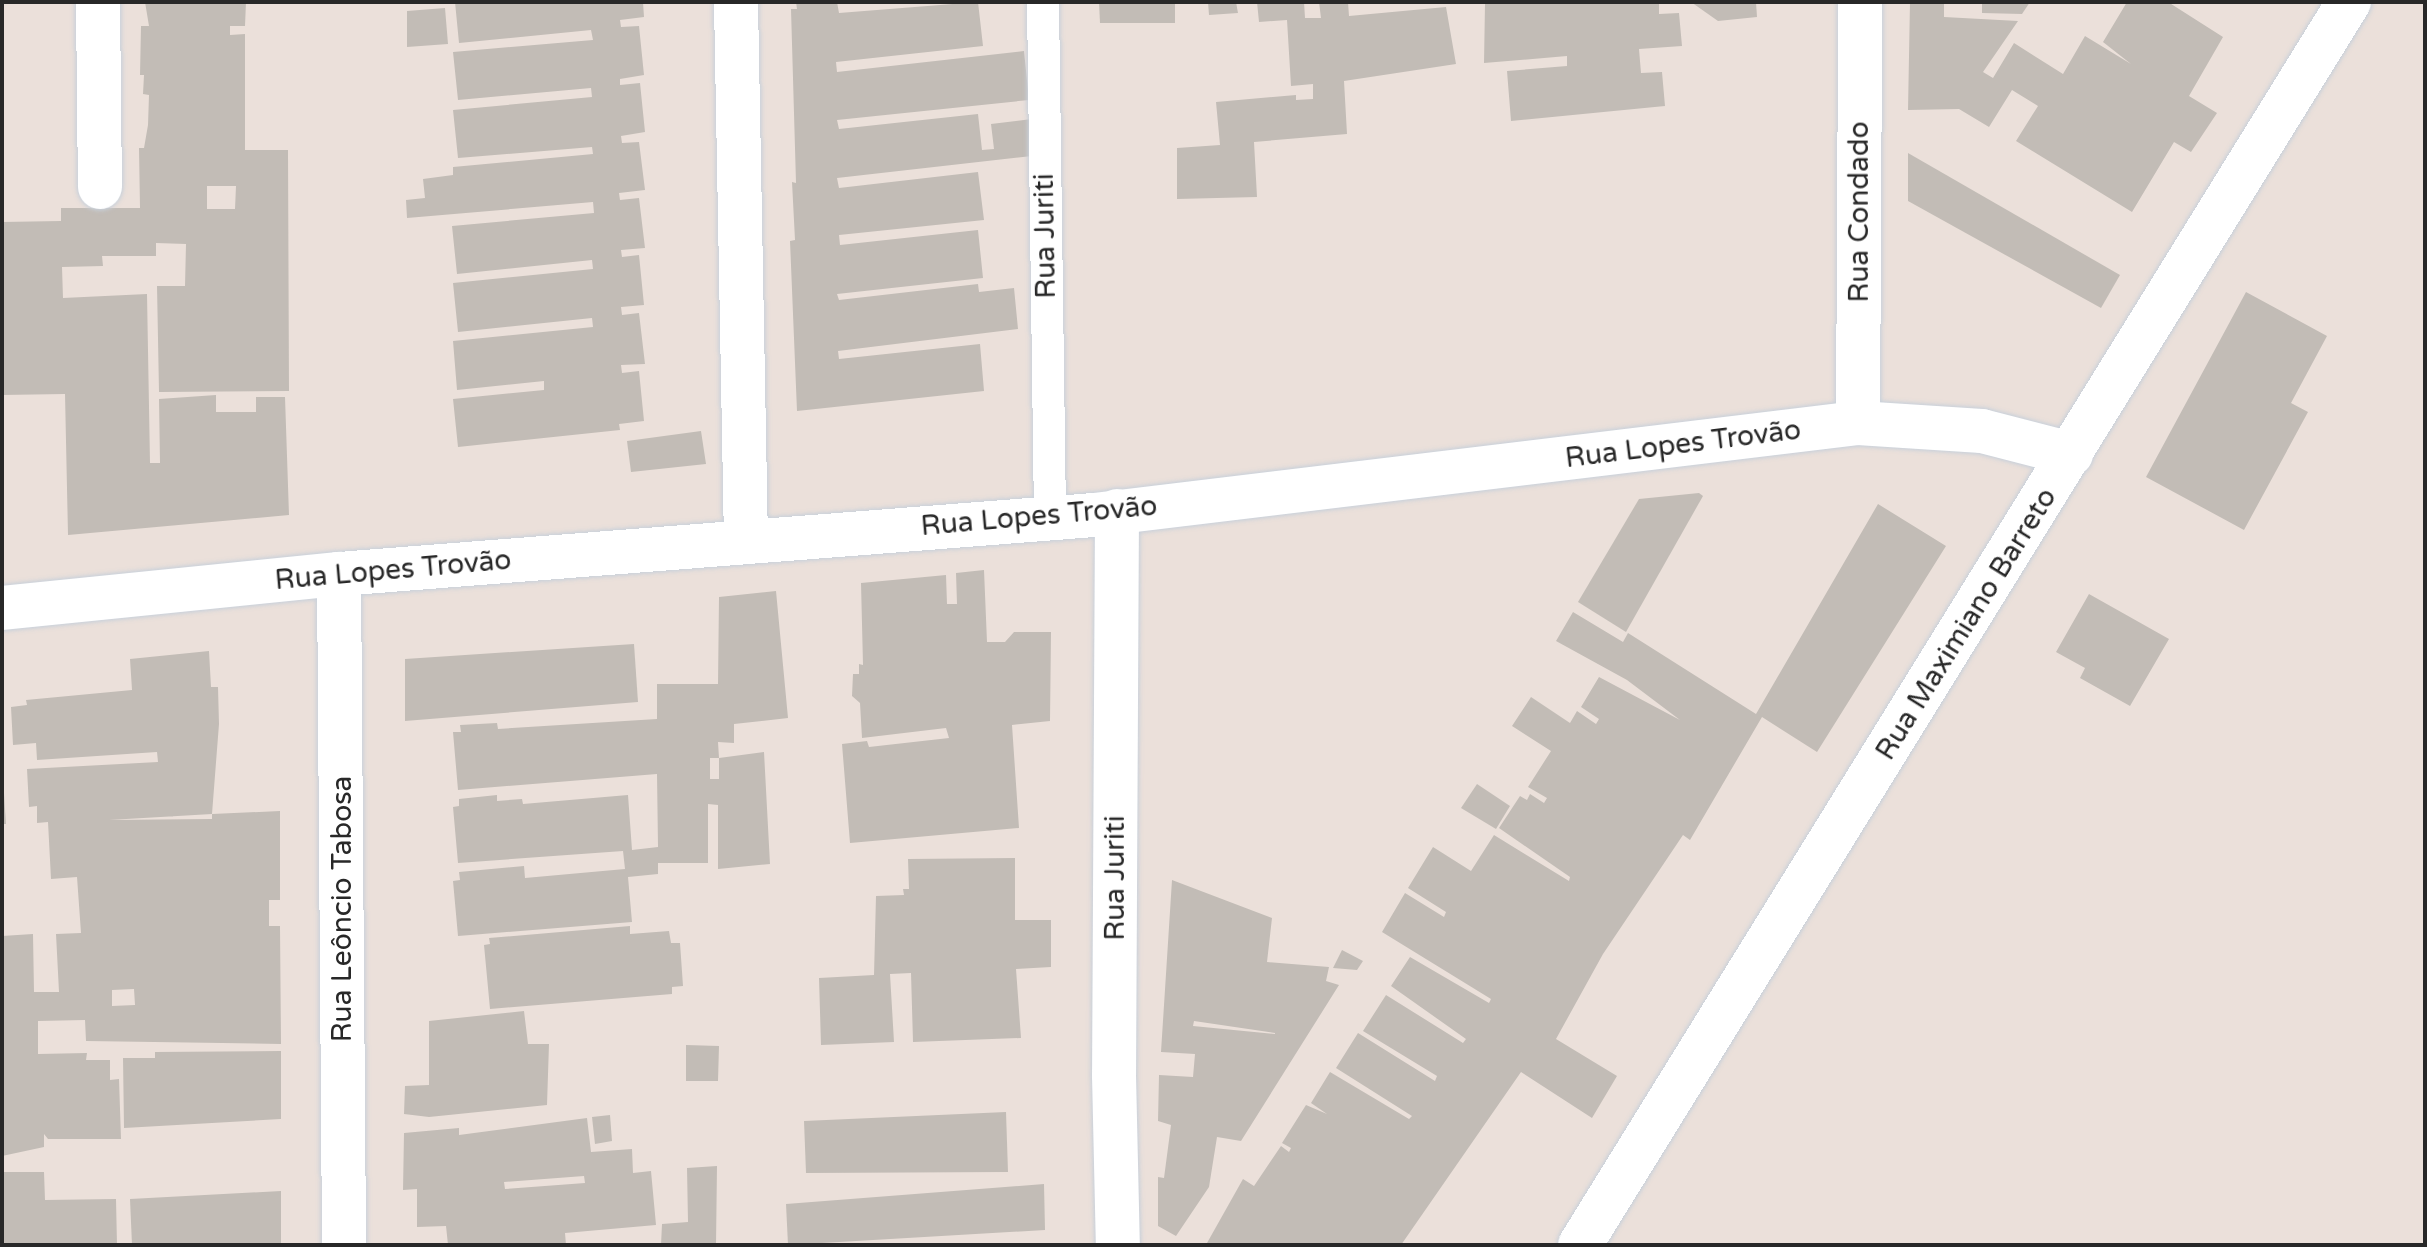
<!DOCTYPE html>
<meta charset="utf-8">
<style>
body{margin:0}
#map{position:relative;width:2427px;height:1247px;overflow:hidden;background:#ebe0da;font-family:"Varela Round",sans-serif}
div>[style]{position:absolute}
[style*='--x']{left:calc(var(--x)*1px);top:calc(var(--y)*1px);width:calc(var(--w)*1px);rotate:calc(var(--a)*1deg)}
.building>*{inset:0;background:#c2bcb6}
.roads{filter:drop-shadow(0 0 2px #c8d0da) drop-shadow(0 0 2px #c8d0da)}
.service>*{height:32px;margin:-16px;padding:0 16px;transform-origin:16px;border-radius:16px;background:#fff}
.minor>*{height:44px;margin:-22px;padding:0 22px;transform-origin:22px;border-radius:22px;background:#fff}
span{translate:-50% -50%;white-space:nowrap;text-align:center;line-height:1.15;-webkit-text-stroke:6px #fff;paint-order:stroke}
.street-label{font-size:28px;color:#282828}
.frame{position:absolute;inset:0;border:4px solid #282828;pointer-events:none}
</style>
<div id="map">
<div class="building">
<i style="clip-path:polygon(evenodd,145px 2px,246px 2px,245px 26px,230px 26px,230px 35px,245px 34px,245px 150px,288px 150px,289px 391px,159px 392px,157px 286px,185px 286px,186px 244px,156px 243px,156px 256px,102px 256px,103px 266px,62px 267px,63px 298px,147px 294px,150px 463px,160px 463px,159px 399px,216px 395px,216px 412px,256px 412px,256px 397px,285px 397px,289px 515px,68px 535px,65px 394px,2px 395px,2px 222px,61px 221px,61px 208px,140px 208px,139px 148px,144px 148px,148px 125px,149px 95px,143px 94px,144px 75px,140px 75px,141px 26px,149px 26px,145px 2px,207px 186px,236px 186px,235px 209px,207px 209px,207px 186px)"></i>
<i style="clip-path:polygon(455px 2px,643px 2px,644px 17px,620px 20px,621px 27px,639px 26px,644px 75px,620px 79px,620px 85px,640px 83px,645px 132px,621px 136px,622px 143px,639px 142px,645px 190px,619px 193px,620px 200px,639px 198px,645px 248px,621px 250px,622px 257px,639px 255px,644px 305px,621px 307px,622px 315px,639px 313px,645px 364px,621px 365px,622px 373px,639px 371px,644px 421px,619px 424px,620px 430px,458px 447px,453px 399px,544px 390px,544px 381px,457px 390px,453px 341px,593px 327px,592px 318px,458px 332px,453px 283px,593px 269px,592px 260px,457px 274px,452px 226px,594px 213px,593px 202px,407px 218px,406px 200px,425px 198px,423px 179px,453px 175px,453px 167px,593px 154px,592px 147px,458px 158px,453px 110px,592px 97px,591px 88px,458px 100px,453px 52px,593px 40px,591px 30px,459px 43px)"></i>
<i style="clip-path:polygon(796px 2px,837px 2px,839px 13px,978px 2px,983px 46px,836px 62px,837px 72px,1024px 51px,1029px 100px,837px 120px,839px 129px,978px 114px,982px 150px,994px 149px,991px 124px,1032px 119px,1032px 156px,837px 178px,839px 188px,978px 172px,984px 220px,839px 235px,840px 245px,978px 230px,983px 278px,837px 294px,839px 300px,978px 284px,979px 292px,1014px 288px,1018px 329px,838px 351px,839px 359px,980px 344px,984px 391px,797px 411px,790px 241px,795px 240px,792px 182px,796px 183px,791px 9px,797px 9px)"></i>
<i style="clip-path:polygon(1099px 2px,1175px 2px,1175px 23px,1100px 23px)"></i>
<i style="clip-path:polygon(1208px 2px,1236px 2px,1238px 13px,1209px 15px)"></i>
<i style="clip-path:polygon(1257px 2px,1304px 2px,1305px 18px,1321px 18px,1319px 2px,1348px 2px,1349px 16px,1446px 7px,1456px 64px,1344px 81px,1347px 134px,1254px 142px,1257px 197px,1177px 199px,1177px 148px,1220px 145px,1216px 102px,1296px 95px,1296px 100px,1313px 99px,1313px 84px,1291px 86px,1287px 20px,1259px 22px)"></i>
<i style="clip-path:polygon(1659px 2px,1659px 14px,1679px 13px,1682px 46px,1639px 49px,1641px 73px,1662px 72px,1665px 106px,1511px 121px,1507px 71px,1567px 66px,1567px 56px,1484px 63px,1485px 4px)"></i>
<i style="clip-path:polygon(1691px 2px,1756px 2px,1757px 17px,1718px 21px)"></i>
<i style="clip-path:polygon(1910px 2px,1944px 2px,1944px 17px,2018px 21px,1983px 72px,1993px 78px,2014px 43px,2063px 74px,2085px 36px,2131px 64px,2103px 42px,2127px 2px,2168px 2px,2223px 37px,2189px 96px,2217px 113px,2191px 152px,2174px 142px,2132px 212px,2016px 141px,2038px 106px,2012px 90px,1989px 127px,1959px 109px,1908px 110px)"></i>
<i style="clip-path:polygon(1982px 2px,2030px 2px,2022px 14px,1982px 13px)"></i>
<i style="clip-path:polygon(445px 8px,448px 44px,407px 47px,407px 11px)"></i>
<i style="clip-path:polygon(1908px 153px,2120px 275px,2101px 308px,1908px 201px)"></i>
<i style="clip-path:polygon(2246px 292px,2327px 336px,2291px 403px,2308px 412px,2244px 530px,2146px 477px)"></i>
<i style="clip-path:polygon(701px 431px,706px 464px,631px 472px,627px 441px)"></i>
<i style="clip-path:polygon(1699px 493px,1703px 496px,1626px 632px,1578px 602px,1639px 499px)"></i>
<i style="clip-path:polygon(1878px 504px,1946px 546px,1817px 752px,1762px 717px,1690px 840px,1683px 835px,1603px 954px,1556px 1039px,1617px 1076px,1592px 1118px,1521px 1072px,1401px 1245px,1207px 1243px,1243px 1179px,1254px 1186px,1281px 1146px,1289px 1152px,1291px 1148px,1282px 1143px,1306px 1105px,1327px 1114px,1311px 1103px,1330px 1072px,1409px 1119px,1412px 1116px,1336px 1068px,1358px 1033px,1435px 1081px,1437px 1076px,1363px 1031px,1386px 995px,1463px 1043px,1466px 1039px,1391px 986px,1410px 957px,1489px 1003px,1491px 999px,1382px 932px,1405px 893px,1444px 917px,1446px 912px,1408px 888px,1433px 847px,1471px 871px,1494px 835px,1569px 881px,1570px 877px,1499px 828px,1520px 796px,1527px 800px,1530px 794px,1544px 803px,1547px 798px,1528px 787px,1551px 751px,1512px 726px,1531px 697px,1570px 723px,1577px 711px,1596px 724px,1599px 719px,1581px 707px,1599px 677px,1680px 720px,1627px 680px,1556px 641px,1573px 612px,1623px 642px,1628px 633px,1756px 714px)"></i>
<i style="clip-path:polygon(984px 570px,987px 642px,1005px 642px,1014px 632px,1051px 632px,1050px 721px,1012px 725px,1019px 828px,850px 843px,842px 744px,867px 741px,869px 747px,949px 738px,946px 728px,862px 738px,860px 703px,852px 696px,853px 674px,859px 674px,859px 664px,863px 665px,861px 583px,946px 575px,947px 604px,957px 604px,956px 573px)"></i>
<i style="clip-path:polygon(776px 591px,788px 718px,734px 724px,734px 743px,718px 742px,719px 758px,710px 758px,710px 779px,719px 779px,719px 758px,764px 752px,770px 864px,718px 869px,718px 805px,708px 804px,708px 863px,658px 863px,658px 874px,628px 877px,632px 922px,458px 936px,453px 881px,460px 880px,459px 872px,524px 866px,525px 878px,625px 869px,623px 851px,458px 863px,453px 807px,459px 806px,459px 799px,497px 795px,497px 801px,522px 799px,523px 804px,628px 795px,632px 850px,658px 847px,657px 774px,458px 790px,453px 732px,461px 732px,460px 725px,497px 723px,498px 729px,657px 719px,657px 684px,718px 684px,719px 597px)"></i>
<i style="clip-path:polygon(2089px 594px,2169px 639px,2130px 706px,2080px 678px,2085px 668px,2056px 652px)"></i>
<i style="clip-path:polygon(634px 644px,638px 702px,405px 721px,405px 659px)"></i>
<i style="clip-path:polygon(evenodd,209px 651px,211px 687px,218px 687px,219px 724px,212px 814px,280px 811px,280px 900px,269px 900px,269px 926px,280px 926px,281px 1044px,86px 1041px,85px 1020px,38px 1021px,38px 1054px,87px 1053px,86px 1060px,110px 1060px,110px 1080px,119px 1079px,121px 1139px,48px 1139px,44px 1134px,44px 1147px,2px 1156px,2px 936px,33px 934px,34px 992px,59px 992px,56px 934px,81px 933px,77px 877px,51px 879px,48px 822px,37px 823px,37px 806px,29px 807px,27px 769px,158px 762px,157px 752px,37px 760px,36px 743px,13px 745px,11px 707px,27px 705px,26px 700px,132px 690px,130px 659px,209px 651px,212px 814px,212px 819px,109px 820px,212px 814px,209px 651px,134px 989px,135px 1005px,112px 1006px,112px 990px,134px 989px)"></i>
<i style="clip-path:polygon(2px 763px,6px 824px,2px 824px)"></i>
<i style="clip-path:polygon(1477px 784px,1510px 806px,1496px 829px,1461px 808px)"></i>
<i style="clip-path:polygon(1015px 858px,1015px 920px,1051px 920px,1051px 967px,1016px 969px,1021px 1038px,913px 1042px,911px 973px,890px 974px,894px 1042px,821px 1045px,819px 978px,874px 975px,876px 896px,904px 895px,903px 889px,909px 889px,908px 859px)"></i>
<i style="clip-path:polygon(evenodd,1172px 880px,1272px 918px,1267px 962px,1329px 967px,1326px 981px,1339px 985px,1241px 1141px,1217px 1137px,1209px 1187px,1176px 1236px,1158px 1226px,1158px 1177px,1164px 1178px,1171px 1125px,1158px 1121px,1159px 1075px,1193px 1077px,1195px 1054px,1161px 1052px,1172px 880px,1194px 1021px,1275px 1033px,1275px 1034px,1193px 1026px,1194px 1021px)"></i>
<i style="clip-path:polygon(630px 926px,630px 934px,669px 931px,671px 943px,680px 943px,683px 986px,672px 987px,672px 994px,490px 1009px,484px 945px,490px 944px,489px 938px)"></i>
<i style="clip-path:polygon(1342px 950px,1363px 961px,1357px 970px,1333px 968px)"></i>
<i style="clip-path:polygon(524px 1011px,528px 1044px,549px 1044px,547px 1105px,429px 1117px,404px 1114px,405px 1086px,429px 1085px,429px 1021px)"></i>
<i style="clip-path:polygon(686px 1045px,719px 1046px,718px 1081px,686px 1081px)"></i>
<i style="clip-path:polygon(281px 1051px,281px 1119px,124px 1128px,123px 1058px,155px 1058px,155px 1052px)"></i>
<i style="clip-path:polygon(1006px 1112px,1008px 1172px,806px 1173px,804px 1121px)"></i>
<i style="clip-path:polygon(610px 1115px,612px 1141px,595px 1144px,592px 1117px)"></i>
<i style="clip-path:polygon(evenodd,587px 1118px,591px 1152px,632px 1149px,633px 1173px,651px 1171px,656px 1225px,565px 1233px,566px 1245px,448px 1245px,446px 1226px,417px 1227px,417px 1189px,403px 1190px,404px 1133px,459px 1128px,459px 1135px,587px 1118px,584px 1176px,585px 1183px,505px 1189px,504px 1182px,584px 1176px)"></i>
<i style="clip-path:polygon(717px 1166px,716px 1245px,661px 1245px,662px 1224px,688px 1222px,687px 1168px)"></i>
<i style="clip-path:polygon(2px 1172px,44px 1172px,45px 1200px,116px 1199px,117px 1245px,2px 1245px)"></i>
<i style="clip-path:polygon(1044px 1184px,1045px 1230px,788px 1245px,786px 1204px)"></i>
<i style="clip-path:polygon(281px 1191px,281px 1245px,132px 1245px,130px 1199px)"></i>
</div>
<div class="roads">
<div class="service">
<i style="--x:1043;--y:2;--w:515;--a:89.22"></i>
</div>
<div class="minor">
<i style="--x:98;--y:2;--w:185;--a:89.4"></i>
<i style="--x:736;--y:2;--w:539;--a:88.94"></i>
<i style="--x:1858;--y:423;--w:421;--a:-89.7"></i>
<i style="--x:1117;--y:511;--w:564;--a:90.3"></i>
<i style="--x:1114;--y:1075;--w:170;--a:88.7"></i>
<i style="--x:339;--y:574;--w:671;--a:89.57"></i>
<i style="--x:2;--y:608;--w:339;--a:-5.8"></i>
<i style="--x:339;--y:574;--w:757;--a:-4.47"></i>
<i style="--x:1094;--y:515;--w:770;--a:-6.87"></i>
<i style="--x:1858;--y:423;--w:124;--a:3.7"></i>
<i style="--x:1982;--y:431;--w:92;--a:14.5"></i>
<i style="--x:1580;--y:1245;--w:1462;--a:-58.26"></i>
</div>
</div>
<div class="street-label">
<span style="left:1859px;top:212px;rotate:-90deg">Rua Condado</span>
<span style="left:1045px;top:236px;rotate:-91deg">Rua Juriti</span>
<span style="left:1683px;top:444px;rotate:-7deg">Rua Lopes Trovão</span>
<span style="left:1039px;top:516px;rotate:-5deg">Rua Lopes Trovão</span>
<span style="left:393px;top:570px;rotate:-5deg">Rua Lopes Trovão</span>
<span style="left:1966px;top:624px;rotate:-58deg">Rua Maximiano Barreto</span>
<span style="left:1115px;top:878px;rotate:-90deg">Rua Juriti</span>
<span style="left:342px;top:909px;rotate:-90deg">Rua Leôncio Tabosa</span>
</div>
<div class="frame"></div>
</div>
